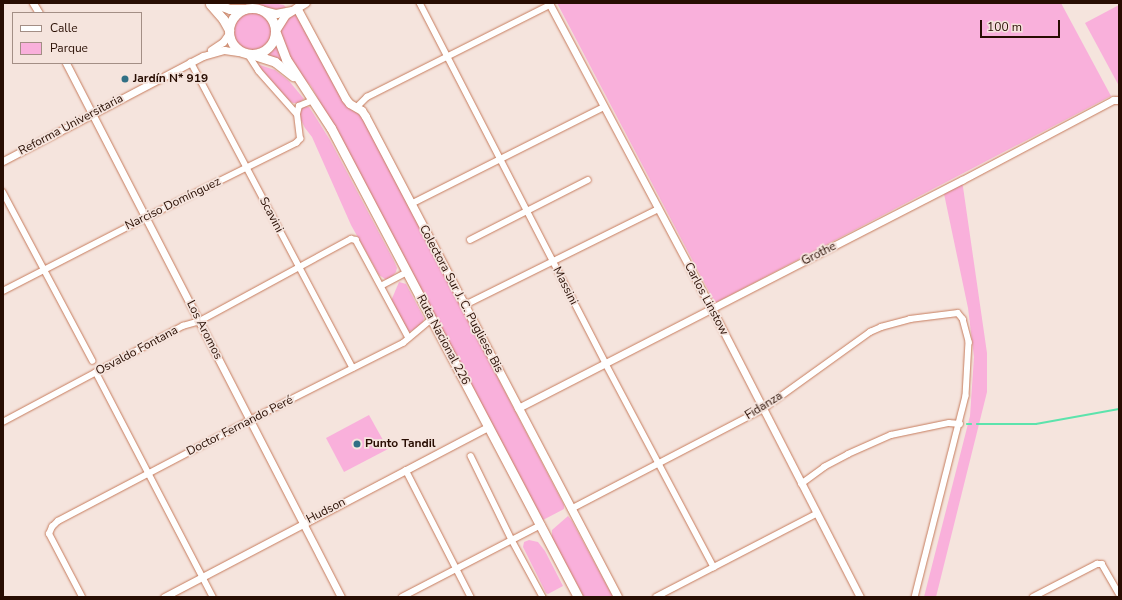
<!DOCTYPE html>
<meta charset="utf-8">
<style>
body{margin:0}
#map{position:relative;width:1122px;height:600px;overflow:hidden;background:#f5e4dd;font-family:"Nunito Sans",sans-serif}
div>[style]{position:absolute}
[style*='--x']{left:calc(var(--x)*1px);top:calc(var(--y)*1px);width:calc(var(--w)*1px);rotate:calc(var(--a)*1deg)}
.green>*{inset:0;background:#f9b0db}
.round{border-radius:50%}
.stream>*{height:1.5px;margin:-0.75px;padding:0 0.75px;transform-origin:0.75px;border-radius:0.75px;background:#5ce3ac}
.roads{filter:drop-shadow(0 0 1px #c67c5d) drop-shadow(0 0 1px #c67c5d)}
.minor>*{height:5.5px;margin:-2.75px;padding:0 2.75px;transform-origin:2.75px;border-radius:2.75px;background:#fff}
.tertiary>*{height:7px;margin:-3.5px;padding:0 3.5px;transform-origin:3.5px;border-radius:3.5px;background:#fff}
.secondary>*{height:8px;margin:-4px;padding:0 4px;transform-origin:4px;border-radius:4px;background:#fff}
.trunk>*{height:9px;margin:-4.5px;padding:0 4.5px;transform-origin:4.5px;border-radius:4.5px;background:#fff}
.trunk>.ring{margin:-4.5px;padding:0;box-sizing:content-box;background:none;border:9px solid #fff;border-radius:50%}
.dots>*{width:11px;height:11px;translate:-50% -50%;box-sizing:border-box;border:2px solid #f5e4dd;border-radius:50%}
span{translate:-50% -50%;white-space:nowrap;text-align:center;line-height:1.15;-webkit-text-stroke:3.5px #f5e4dd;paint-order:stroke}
.poi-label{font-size:12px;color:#280d02;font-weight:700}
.left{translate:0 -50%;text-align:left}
.street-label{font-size:12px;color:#280d02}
.frame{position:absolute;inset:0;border:4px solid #280d02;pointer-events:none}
.legend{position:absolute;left:12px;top:12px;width:130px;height:52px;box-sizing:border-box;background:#f5e4dd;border:1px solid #a38e85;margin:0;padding:5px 7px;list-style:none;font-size:12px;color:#280d02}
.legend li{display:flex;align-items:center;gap:8px;height:20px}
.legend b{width:20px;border:1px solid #a38e85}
.scale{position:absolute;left:980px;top:20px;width:80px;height:18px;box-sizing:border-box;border:2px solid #280d02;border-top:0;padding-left:5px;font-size:12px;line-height:14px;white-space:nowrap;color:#280d02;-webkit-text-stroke:3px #f5e4dd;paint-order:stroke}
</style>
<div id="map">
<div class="green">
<i style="clip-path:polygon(228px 3px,273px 3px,284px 5px,287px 9px,276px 12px,257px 5px)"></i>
<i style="clip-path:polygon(557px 3px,1061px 3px,1111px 96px,715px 303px)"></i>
<i style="clip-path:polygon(1119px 5px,1119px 86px,1085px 23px)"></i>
<i class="round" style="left:233px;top:11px;width:40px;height:40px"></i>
<i style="clip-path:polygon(295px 14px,301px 19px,349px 108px,361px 115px,564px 505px,564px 509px,543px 520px,386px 223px,317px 97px,311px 86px,296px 71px,281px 38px,281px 28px,290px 15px)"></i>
<i style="clip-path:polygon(275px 45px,277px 45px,292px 72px,267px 56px)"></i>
<i style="clip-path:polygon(257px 64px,275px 70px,289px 81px,304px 99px,299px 103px,293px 103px,287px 100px)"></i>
<i style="clip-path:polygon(305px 106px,309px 107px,313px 113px,330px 140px,394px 261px,397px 268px,396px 272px,390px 279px,385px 279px,379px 275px,351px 225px,312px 137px,305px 128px,299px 116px,301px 108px)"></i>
<i style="clip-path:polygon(962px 180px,987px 353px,987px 392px,936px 597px,924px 597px,970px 416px,974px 357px,968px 308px,943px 189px)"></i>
<i style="clip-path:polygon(399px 282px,406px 284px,424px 318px,422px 325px,411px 331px,408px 331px,391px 301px)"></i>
<i style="clip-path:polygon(369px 415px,388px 449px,344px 472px,326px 438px)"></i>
<i style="clip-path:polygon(568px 516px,572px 521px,613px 597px,584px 597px,552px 538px,552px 530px)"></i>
<i style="clip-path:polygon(529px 540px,538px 542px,545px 551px,563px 586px,548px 594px,546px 593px,523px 547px,524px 542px)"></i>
</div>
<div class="stream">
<i style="--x:967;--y:424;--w:4;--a:0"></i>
<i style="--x:977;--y:424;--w:59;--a:0"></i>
<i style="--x:1036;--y:424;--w:84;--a:-10.2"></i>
</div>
<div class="roads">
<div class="minor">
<i style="--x:420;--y:3;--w:406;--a:62.7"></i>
<i style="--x:606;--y:364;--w:230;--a:62"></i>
<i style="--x:248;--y:54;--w:20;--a:57"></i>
<i style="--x:259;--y:71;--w:57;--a:48.5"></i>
<i style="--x:191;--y:62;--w:346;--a:62.1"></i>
<i style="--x:357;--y:107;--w:14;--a:-45"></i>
<i style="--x:367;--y:97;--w:205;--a:-26.7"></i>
<i style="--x:3;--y:192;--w:191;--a:62"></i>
<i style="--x:411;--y:204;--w:216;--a:-26.7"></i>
<i style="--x:470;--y:240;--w:132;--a:-27"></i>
<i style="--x:381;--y:286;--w:30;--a:-28"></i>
<i style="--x:3;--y:291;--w:160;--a:-27.2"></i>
<i style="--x:145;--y:218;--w:169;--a:-26.4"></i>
<i style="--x:296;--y:143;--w:6;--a:-45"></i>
<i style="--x:300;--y:139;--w:25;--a:-97"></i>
<i style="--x:297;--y:114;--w:8;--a:-76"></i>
<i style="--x:299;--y:106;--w:15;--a:-23"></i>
<i style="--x:465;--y:305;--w:216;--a:-26.4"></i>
<i style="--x:96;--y:372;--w:254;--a:62.5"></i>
<i style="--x:3;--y:422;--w:204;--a:-28.1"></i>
<i style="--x:183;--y:326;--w:18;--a:-16"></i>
<i style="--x:200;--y:321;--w:172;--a:-28.5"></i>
<i style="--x:351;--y:239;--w:5;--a:11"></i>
<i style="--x:356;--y:240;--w:111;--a:61.6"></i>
<i style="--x:471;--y:456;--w:93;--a:64"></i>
<i style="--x:512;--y:540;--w:65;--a:61.5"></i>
<i style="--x:406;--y:470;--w:143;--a:62.9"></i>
<i style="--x:801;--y:484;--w:29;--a:-36"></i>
<i style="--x:824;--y:467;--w:27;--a:-28"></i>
<i style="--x:848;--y:454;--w:47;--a:-23.8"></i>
<i style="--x:891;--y:435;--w:59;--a:-11.7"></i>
<i style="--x:949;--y:423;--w:11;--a:5"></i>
<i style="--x:571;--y:509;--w:216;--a:-27.5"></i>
<i style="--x:763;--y:409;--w:132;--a:-35.7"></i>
<i style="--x:870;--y:332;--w:12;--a:-24"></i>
<i style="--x:881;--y:327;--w:30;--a:-15"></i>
<i style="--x:910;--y:319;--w:48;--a:-7.1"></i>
<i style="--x:958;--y:313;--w:8;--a:50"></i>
<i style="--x:963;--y:319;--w:24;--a:75"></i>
<i style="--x:969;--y:342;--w:54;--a:93.2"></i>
<i style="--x:966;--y:396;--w:207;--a:104.2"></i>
<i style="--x:82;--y:597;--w:71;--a:-117.6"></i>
<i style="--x:49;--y:534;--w:8;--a:-67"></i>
<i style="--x:52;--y:527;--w:8;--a:-45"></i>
<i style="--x:58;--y:521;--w:217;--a:-27.7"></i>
<i style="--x:250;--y:420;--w:171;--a:-26.7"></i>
<i style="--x:403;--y:343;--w:38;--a:-40"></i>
<i style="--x:402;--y:597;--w:157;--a:-27.4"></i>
<i style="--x:656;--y:597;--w:180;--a:-27.4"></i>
<i style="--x:1033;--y:597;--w:72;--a:-27.3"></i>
<i style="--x:1097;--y:564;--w:5;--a:0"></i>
<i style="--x:1102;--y:564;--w:34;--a:60"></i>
</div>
<div class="tertiary">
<i style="--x:33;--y:3;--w:12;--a:59"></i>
<i style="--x:549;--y:3;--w:347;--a:62"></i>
<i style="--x:712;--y:309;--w:324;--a:62.8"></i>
<i style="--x:211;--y:50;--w:14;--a:-34"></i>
<i style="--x:223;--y:42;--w:11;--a:-56"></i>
<i style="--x:66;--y:63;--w:601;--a:62.75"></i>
<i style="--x:3;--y:161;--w:226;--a:-27.7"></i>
<i style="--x:203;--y:56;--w:22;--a:-16"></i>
<i style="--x:224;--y:50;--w:21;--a:8"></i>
<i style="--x:518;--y:408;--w:499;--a:-27.2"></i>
<i style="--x:962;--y:180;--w:171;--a:-27.9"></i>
<i style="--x:1113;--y:100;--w:6;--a:0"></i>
<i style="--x:164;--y:597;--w:366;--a:-27.7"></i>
</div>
<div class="secondary">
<i style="--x:297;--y:8;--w:103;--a:61.7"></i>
<i style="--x:346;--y:99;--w:6;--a:51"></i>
<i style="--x:350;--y:104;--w:14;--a:30"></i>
<i style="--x:362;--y:111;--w:7;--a:56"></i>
<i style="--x:366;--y:117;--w:542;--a:62.3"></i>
<i style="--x:261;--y:10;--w:16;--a:15"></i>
<i style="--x:276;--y:14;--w:15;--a:-11"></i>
<i style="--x:276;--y:31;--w:19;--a:-58"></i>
<i style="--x:286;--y:15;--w:23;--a:-31"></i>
</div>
<div class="trunk">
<i style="--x:214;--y:3;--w:17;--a:21"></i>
<i style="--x:230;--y:9;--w:14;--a:0"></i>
<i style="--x:210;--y:4;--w:20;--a:49"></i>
<i style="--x:223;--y:19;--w:13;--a:61"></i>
<i class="ring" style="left:229px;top:8px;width:37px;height:37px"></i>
<i style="--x:276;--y:33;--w:28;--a:69"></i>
<i style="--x:286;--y:59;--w:82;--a:56.9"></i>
<i style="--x:331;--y:128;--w:530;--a:62.23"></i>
<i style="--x:254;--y:55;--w:22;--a:18"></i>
<i style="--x:275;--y:62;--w:23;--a:38"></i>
</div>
</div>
<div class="dots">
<i style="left:125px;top:79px;background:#317085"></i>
<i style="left:357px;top:444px;background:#317085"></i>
</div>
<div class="poi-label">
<span class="left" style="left:133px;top:79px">Jardín N* 919</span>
<span class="left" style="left:365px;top:444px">Punto Tandil</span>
</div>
<div class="street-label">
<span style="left:71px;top:125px;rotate:-28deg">Reforma Universitaria</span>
<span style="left:173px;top:204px;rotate:-26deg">Narciso Domínguez</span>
<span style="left:271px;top:215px;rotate:62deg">Scavini</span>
<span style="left:819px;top:254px;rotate:-27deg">Grothe</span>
<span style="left:565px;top:286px;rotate:63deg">Massini</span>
<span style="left:461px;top:299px;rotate:62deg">Colectora Sur J. C. Pugliese Bis</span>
<span style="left:706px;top:299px;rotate:62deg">Carlos Linstow</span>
<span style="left:204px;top:330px;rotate:63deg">Los Aromos</span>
<span style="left:443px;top:340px;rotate:62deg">Ruta Nacional 226</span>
<span style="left:137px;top:351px;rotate:-28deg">Osvaldo Fontana</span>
<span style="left:764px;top:406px;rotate:-32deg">Fidanza</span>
<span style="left:240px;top:426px;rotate:-27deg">Doctor Fernando Peré</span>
<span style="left:326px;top:511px;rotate:-27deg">Hudson</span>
</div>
<div class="frame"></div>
<ul class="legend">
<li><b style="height:5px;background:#fff"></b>Calle</li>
<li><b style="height:11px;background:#f9b0db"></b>Parque</li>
</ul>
<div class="scale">100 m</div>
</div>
